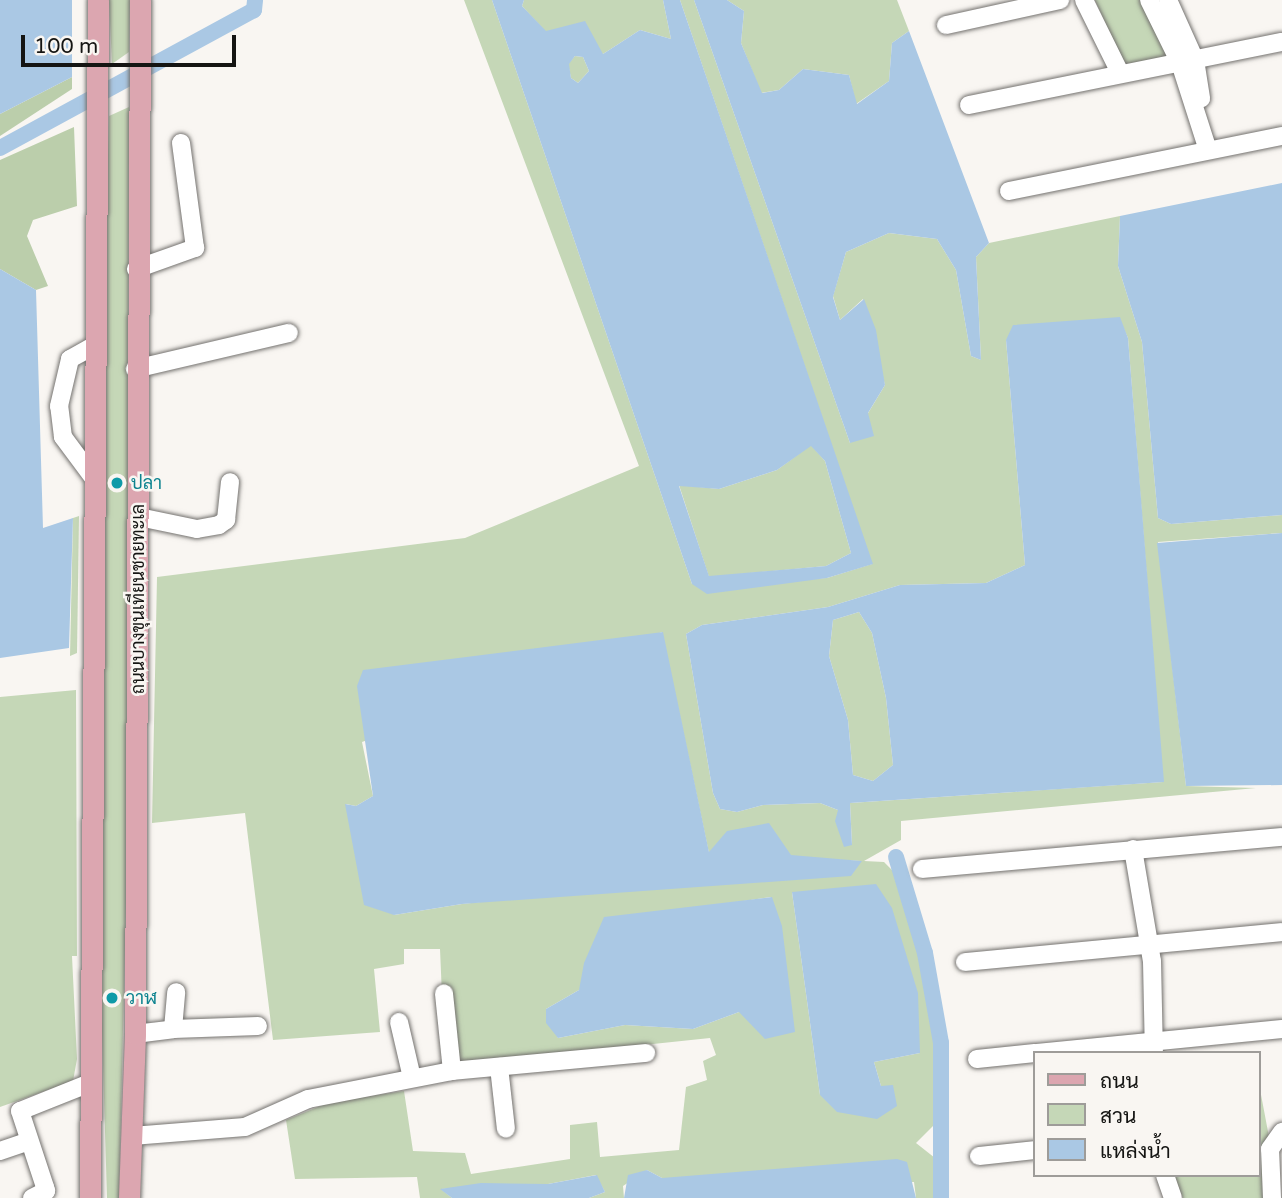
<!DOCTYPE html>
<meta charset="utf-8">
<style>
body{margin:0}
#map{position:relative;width:1282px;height:1198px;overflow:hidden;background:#f9f6f2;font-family:"Varela Round",Sarabun,sans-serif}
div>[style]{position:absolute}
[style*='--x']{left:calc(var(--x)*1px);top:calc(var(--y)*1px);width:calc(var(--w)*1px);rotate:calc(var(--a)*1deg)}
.green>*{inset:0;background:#c5d7b7}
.forest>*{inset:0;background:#bbceab}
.water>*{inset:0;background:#aac8e4}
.canal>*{height:16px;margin:-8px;padding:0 8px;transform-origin:8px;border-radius:8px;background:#aac8e4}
.roads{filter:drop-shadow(0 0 2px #74726f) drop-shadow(0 0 2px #74726f)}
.minor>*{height:18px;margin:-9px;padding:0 9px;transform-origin:9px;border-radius:9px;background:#fff}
.major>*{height:21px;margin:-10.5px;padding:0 10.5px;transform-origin:10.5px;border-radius:10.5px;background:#dca6b0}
.dots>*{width:19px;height:19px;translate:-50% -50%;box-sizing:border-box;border:4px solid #f9f6f2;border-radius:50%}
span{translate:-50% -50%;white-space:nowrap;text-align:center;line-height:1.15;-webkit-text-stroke:5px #f9f6f2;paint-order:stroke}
.culture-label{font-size:18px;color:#0d838f}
.left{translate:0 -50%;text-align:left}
.street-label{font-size:18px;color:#151513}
.legend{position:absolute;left:1033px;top:1051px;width:228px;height:126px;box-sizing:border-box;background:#f9f6f2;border:2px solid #9e9c99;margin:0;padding:9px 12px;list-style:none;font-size:21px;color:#151513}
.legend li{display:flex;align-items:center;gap:14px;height:35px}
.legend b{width:35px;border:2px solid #9e9c99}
.scale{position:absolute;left:21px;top:35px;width:215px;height:32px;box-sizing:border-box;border:4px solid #151513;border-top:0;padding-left:9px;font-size:21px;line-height:24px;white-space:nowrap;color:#151513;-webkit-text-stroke:5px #f9f6f2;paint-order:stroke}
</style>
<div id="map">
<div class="green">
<i style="clip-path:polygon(109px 0,130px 0,129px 52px,112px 64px)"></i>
<i style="clip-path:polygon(evenodd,464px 0,492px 0,692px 584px,827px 578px,872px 564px,680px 0,694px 0,850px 443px,885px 385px,863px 299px,840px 320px,833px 296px,846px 252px,889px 233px,937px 239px,956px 270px,971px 356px,981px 360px,976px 257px,989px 243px,1120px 216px,1118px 266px,1142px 342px,1158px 518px,1171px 524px,1282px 515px,1282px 533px,1158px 542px,1186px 786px,1256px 788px,901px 821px,901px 840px,864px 861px,884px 862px,893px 871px,922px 958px,937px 1064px,934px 1125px,916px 1143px,935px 1158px,936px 1198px,916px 1198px,914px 1182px,662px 1178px,647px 1170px,623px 1186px,624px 1198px,589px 1198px,605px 1192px,596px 1175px,548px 1184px,441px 1189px,452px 1198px,420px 1198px,417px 1177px,295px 1179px,286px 1120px,330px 1102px,404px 1091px,413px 1151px,465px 1153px,471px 1174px,570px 1159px,570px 1125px,597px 1122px,600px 1157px,679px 1150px,686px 1087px,707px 1080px,703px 1061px,716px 1055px,710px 1038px,445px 1066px,440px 949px,404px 949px,404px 964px,374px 969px,380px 1032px,273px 1040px,245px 813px,152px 823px,157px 577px,465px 538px,639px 466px,464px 0,1119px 318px,1128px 338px,1163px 782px,850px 803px,852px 845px,838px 810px,820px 803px,763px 805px,737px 812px,720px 809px,713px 793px,686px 634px,702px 625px,828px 607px,900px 585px,986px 583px,1025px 565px,1006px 340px,1119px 318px,464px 0,662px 632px,709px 853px,861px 861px,462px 904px,394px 915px,346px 804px,356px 806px,373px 796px,362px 742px,662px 632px,464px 0,792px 892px,920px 1053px,874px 1062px,881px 1086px,820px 1095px,792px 892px,464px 0,771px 897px,739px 1012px,693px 1029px,625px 1025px,558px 1038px,546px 1009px,730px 903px,771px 897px)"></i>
<i style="clip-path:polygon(524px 0,663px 0,671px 39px,640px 30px,603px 54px,546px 32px,522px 6px)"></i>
<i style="clip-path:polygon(727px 0,897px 0,909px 31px,892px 43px,889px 81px,856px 104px,849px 75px,803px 69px,779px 90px,761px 93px,741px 43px,744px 11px)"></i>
<i style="clip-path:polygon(1095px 0,1141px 0,1170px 52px,1167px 59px,1126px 70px)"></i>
<i style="clip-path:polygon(575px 56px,583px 57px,589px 71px,578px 83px,571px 78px,568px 64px)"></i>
<i style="clip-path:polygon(129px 107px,127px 861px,119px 1198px,107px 1198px,102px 1031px,105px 270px,109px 116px)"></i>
<i style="clip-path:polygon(811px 445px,825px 461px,851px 553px,826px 566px,709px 577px,679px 485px,719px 489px,777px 470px)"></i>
<i style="clip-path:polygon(79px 516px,77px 653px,70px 656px,73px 518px)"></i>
<i style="clip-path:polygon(859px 612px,872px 633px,886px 698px,893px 765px,873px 781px,853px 775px,848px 720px,829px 656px,833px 620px)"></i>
<i style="clip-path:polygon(76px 690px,77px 956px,72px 956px,77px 1059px,73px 1081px,0 1107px,0 697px)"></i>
<i style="clip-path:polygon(1259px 1084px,1269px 1137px,1267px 1198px,1183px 1198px,1173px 1175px,1259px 1175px)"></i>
</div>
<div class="forest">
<i style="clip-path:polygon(72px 77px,72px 89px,0 136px,0 114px)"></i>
<i style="clip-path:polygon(74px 127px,77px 206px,33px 220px,27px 236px,48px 286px,36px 290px,0 269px,0 160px)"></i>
</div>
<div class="water">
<i style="clip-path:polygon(0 0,72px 0,72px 77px,0 114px)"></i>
<i style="clip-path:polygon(evenodd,492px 0,524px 0,522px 6px,546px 31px,585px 21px,603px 54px,640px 30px,671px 39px,663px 0,680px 0,873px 564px,827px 578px,707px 594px,692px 584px,492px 0,575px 56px,583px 57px,589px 71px,578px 83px,571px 78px,569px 64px,575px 56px,492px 0,811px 446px,825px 461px,851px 553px,826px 566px,709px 576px,679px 486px,719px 489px,777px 470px,811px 446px)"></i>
<i style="clip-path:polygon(694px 0,727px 0,744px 11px,741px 43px,762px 93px,779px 90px,803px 69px,849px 75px,857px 104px,889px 81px,892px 43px,909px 31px,989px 243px,976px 257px,981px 360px,971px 356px,956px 270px,937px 239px,889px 233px,846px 252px,833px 297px,840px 320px,864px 299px,876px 330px,885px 385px,868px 413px,874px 436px,850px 443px)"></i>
<i style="clip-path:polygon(1282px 183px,1282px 515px,1171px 524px,1158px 518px,1142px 342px,1118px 266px,1120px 216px)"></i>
<i style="clip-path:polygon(0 269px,36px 290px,43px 528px,73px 518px,69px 648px,0 658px)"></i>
<i style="clip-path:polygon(evenodd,1120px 317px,1128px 338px,1164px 782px,850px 803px,852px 845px,844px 847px,835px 821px,838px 810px,820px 803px,763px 805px,737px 812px,720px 809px,713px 793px,686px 634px,702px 625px,828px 607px,900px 585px,986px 583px,1025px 565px,1006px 340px,1013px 325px,1120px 317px,859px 612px,872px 633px,886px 698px,893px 765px,873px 781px,853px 775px,848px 720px,829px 656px,833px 620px,859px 612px)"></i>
<i style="clip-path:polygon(1282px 533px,1282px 785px,1186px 786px,1157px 543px)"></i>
<i style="clip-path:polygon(663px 632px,709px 852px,727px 831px,769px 823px,791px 855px,862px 861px,851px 876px,462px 904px,394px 915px,364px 905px,345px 804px,356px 806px,373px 796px,357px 686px,363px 670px)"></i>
<i style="clip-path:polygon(876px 884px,892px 908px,918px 993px,920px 1053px,874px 1062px,881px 1086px,893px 1085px,897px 1106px,877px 1119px,837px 1112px,820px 1095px,792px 892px)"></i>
<i style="clip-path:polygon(772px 897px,782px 926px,795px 1032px,765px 1039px,739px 1012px,693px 1029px,625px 1025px,558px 1038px,546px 1023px,546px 1009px,579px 990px,584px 963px,604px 917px)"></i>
<i style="clip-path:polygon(897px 1159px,907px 1162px,916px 1198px,624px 1198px,628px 1175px,647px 1170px,662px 1178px)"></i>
<i style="clip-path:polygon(597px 1175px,605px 1192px,589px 1198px,452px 1198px,440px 1189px,481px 1183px,548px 1184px)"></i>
</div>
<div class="canal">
<i style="--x:0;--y:148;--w:289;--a:-28.5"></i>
<i style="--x:254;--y:10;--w:10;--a:-84"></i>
<i style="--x:896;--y:857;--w:100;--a:73.2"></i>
<i style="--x:925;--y:953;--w:91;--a:79.9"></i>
<i style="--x:941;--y:1043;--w:155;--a:90"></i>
</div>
<div class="roads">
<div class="minor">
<i style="--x:1084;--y:0;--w:81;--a:63.7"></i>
<i style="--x:1149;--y:0;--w:70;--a:63.8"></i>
<i style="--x:1180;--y:63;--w:91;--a:72.2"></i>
<i style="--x:1168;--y:0;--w:66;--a:65.8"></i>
<i style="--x:1195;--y:60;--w:39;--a:81"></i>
<i style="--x:946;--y:25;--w:117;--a:-12.4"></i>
<i style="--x:969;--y:105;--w:319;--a:-11.4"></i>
<i style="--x:1009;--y:191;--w:278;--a:-11.4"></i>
<i style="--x:136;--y:269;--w:63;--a:-19.6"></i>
<i style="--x:195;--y:248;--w:106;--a:-97.6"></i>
<i style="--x:135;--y:369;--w:158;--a:-13.2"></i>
<i style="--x:92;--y:476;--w:49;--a:-126.6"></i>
<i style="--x:63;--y:437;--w:31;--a:-97"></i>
<i style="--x:59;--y:406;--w:48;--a:-76.8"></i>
<i style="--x:70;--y:359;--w:25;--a:-29"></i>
<i style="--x:139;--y:517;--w:59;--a:11.7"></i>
<i style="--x:197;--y:529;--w:22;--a:-10"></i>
<i style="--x:219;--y:525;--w:9;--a:-36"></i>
<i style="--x:226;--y:520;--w:38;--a:-84"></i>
<i style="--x:1133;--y:849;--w:114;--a:80.4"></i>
<i style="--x:1152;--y:961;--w:92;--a:88.8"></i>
<i style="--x:922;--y:869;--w:361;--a:-5.1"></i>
<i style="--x:965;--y:962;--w:318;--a:-5.4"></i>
<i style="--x:399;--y:1022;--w:57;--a:76.9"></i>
<i style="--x:173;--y:1029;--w:85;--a:-2"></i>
<i style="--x:135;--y:1034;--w:38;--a:-7"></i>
<i style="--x:173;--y:1029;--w:37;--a:-85"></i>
<i style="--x:1037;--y:1053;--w:246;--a:-5.6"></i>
<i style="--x:977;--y:1059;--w:58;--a:-5.9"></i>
<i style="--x:499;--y:1067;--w:62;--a:83.6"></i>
<i style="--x:452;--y:1071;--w:195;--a:-5.3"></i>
<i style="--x:132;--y:1136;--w:113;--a:-4.6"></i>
<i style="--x:245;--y:1127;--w:69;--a:-24"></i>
<i style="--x:308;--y:1099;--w:147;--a:-11"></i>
<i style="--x:452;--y:1071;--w:78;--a:-95.9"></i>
<i style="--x:0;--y:1151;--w:31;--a:-19"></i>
<i style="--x:979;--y:1156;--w:56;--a:-6.1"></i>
<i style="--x:1165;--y:1175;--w:24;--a:71"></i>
<i style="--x:32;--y:1198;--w:16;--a:-27"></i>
<i style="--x:46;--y:1191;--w:4;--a:-104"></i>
<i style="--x:45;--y:1187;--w:80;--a:-108.2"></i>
<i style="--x:20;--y:1111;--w:75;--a:-21.8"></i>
<i style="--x:1272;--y:1198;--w:49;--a:-92.3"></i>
<i style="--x:1270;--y:1149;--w:21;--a:-55"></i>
</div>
<div class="major">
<i style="--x:90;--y:1198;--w:1198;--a:-89.62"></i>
<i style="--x:129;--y:1198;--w:164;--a:-87.9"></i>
<i style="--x:135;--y:1034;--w:1034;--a:-89.72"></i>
</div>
</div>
<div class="dots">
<i style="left:117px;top:483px;background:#0f9aa8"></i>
<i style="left:112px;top:998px;background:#0f9aa8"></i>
</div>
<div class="culture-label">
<span class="left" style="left:131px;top:483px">ปลา</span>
<span class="left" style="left:126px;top:998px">วาฬ</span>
</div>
<div class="street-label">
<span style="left:138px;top:599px;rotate:-90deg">ถนนบางขุนเทียนชายทะเล</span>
</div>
<ul class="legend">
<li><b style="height:9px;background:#dca6b0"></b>ถนน</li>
<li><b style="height:19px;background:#c5d7b7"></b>สวน</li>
<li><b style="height:19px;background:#aac8e4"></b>แหล่งน้ำ</li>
</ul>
<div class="scale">100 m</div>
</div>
